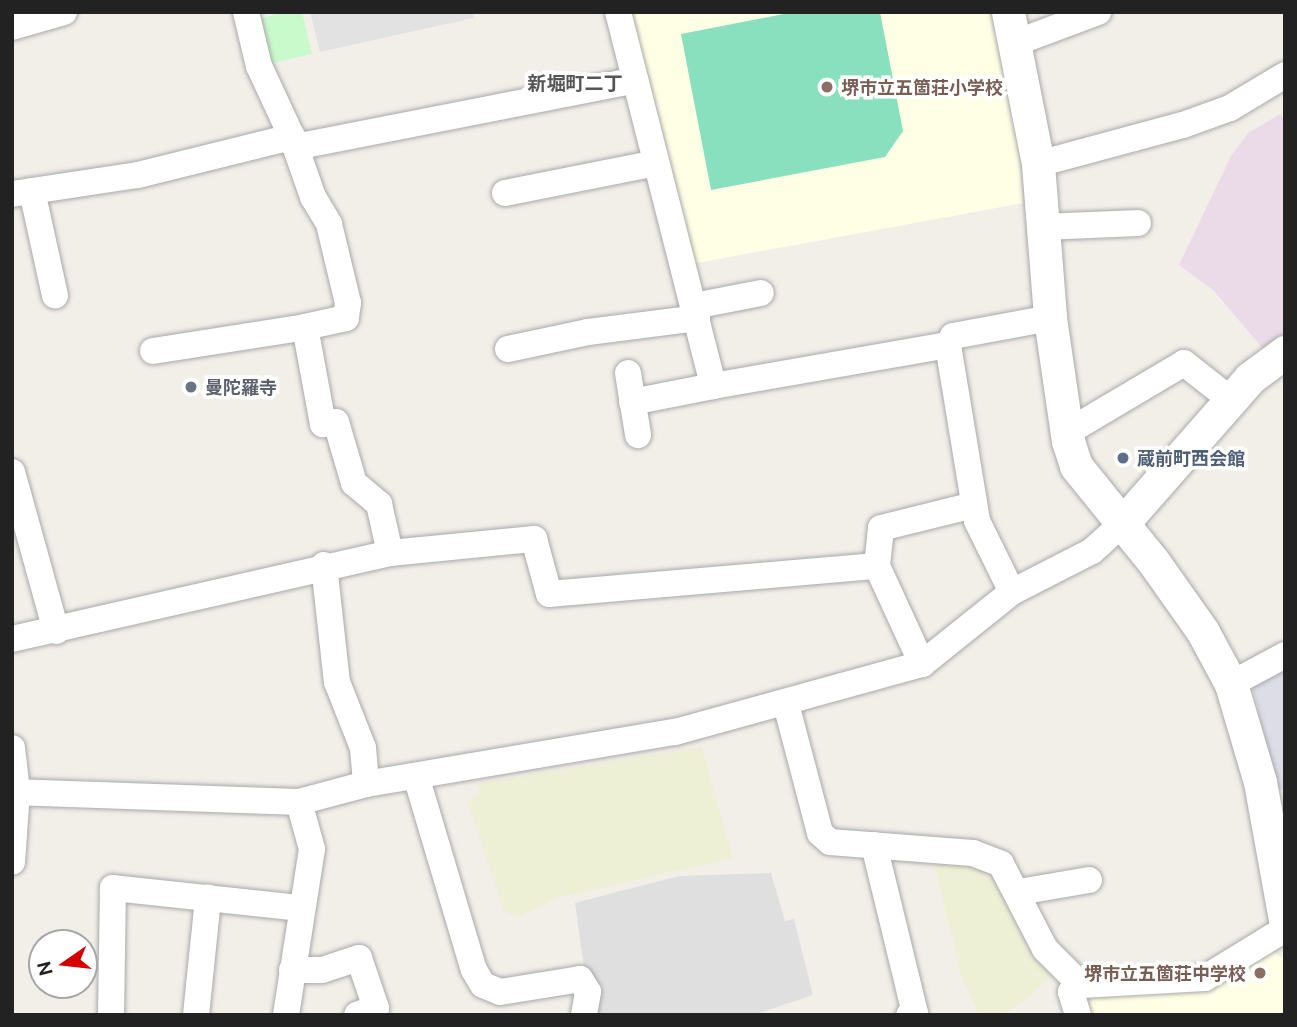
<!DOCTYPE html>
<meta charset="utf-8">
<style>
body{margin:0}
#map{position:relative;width:1297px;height:1027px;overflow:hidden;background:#f2efe9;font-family:Ubuntu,"Noto Sans JP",sans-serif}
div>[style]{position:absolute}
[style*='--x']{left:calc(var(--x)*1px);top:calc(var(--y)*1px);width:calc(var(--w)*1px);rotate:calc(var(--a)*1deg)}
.residential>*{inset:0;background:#e0dfdf}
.industrial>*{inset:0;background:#ebdbe8}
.education>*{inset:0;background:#ffffe5}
.farmland>*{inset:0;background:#eef0d5}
.park>*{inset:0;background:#c8facc}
.pitch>*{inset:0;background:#88e0be}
.parking>*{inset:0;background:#e2e2e2}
.plaza>*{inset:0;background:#dddde8}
.roads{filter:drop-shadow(0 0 2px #a9a9a9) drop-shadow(0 0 2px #a9a9a9)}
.minor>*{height:26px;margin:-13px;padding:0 13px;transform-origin:13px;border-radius:13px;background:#fff}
.tertiary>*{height:33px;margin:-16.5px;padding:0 16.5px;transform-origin:16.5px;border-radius:16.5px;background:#fff}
.dots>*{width:19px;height:19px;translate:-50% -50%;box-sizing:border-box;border:4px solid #fff;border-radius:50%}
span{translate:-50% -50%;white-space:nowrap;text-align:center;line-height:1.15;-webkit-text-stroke:7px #fff;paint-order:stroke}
.education-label{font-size:18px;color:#785e54;font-weight:700}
.left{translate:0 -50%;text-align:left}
.right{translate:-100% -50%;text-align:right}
.worship-label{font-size:18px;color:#5b616d;font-weight:700}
.service-label{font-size:18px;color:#4e5e75;font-weight:700}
.neighbourhood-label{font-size:19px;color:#555;font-weight:700}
.frame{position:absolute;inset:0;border:14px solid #222;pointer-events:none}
.north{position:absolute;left:28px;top:929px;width:70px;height:70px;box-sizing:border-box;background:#fff;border:2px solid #a7a7a7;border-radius:50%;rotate:256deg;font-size:19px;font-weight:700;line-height:28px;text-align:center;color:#222}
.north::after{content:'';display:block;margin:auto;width:24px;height:32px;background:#d40000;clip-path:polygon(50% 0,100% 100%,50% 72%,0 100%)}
</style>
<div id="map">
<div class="residential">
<i style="clip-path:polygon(771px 873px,785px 921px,794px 919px,813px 995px,753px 1015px,596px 1015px,602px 986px,584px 968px,575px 903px,679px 876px)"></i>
</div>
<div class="industrial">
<i style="clip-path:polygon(1280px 114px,1285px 121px,1285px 335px,1265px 351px,1213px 290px,1179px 265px,1231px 156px,1248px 133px)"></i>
</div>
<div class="education">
<i style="clip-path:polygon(627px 12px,992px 12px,1018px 142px,1023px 203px,691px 264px)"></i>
<i style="clip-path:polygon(1271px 951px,1285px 959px,1285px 1015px,1089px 1015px,1087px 1010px,1094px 991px)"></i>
</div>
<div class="farmland">
<i style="clip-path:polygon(702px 747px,733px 858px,558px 898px,518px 917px,504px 911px,467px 800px,478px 795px,479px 783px)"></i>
<i style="clip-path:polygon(934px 863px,964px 864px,994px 877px,1052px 975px,1028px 999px,1002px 1015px,978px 1013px,962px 978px)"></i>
</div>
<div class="park">
<i style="clip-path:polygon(286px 12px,302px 12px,312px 54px,269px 64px,258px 19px)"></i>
</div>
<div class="pitch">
<i style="clip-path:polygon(794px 12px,880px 12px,903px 131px,885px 157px,711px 190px,681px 34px)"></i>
</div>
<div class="parking">
<i style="clip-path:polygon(310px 12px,473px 12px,474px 18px,320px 52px)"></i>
</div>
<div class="plaza">
<i style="clip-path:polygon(1285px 664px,1285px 788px,1277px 791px,1253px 687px,1258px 678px)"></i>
</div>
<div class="roads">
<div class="minor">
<i style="--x:246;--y:12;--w:56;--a:76.5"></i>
<i style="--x:259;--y:66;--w:78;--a:65.1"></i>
<i style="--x:292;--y:137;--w:64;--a:70.7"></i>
<i style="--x:313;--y:197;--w:31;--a:59"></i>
<i style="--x:329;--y:224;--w:81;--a:76.5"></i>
<i style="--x:348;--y:303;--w:15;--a:98"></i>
<i style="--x:346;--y:318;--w:42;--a:167.6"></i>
<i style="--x:305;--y:327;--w:99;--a:79.5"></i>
<i style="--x:323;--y:424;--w:13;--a:-9"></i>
<i style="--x:336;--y:422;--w:64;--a:73.6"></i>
<i style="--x:354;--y:483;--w:33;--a:40"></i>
<i style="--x:379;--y:504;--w:50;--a:77.3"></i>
<i style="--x:618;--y:12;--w:386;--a:75.7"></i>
<i style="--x:713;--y:386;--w:239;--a:-9.9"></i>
<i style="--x:948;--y:345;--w:10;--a:-61"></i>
<i style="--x:953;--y:336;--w:99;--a:-10.5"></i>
<i style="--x:12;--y:27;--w:54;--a:-16.1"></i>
<i style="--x:1015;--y:43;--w:89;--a:-20.5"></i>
<i style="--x:295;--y:147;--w:347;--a:-11.1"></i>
<i style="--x:1038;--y:164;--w:150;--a:-15.1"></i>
<i style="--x:1183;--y:125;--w:50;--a:-19.9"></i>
<i style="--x:1230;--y:108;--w:64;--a:-31"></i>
<i style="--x:32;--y:191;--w:107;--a:77.6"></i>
<i style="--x:505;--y:193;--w:154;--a:-11.2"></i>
<i style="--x:12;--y:194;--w:127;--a:-8.6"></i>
<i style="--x:138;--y:175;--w:159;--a:-13.9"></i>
<i style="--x:1043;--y:227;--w:95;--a:-2.4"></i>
<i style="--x:694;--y:306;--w:68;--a:-11"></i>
<i style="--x:948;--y:345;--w:178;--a:80.6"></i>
<i style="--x:977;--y:521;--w:79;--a:63.8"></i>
<i style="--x:508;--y:349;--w:82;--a:-12"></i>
<i style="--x:588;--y:332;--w:110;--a:-7.3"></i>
<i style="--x:153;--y:351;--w:161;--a:-8.9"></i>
<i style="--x:628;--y:373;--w:63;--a:80.8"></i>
<i style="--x:632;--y:402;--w:83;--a:-11.2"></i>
<i style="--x:1066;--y:433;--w:137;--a:-30.7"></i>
<i style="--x:1184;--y:363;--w:60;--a:38.2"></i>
<i style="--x:12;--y:472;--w:165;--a:74.5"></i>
<i style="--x:324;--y:565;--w:118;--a:83.7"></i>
<i style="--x:337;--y:682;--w:71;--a:68.5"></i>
<i style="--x:363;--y:748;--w:36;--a:85"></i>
<i style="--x:877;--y:566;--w:38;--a:-84"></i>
<i style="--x:881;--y:528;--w:96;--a:-13.9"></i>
<i style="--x:12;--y:639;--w:388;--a:-12.8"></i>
<i style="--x:390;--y:553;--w:145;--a:-5.6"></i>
<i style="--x:534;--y:539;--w:57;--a:74.7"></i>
<i style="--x:549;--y:594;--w:329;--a:-4.9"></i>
<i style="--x:877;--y:566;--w:108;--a:65.3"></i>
<i style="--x:1231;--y:684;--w:61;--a:-28.2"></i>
<i style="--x:786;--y:704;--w:133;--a:75.2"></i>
<i style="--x:820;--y:833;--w:13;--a:42"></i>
<i style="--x:830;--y:842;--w:143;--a:4.4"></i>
<i style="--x:973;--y:853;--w:30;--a:21"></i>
<i style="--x:1001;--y:864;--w:96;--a:62.6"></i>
<i style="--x:1045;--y:949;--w:51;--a:45"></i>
<i style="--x:12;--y:748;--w:43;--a:83.4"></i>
<i style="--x:17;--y:791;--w:71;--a:94"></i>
<i style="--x:416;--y:776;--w:202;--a:73.4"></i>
<i style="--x:474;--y:970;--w:17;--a:59"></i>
<i style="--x:483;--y:985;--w:18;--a:22"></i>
<i style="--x:500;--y:992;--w:81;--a:-9.2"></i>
<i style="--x:580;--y:979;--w:15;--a:58"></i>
<i style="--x:588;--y:992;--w:23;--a:100"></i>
<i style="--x:12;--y:792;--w:287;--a:2"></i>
<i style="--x:299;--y:802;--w:69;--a:-15"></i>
<i style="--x:366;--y:784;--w:313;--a:-9.6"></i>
<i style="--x:675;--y:732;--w:256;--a:-15.4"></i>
<i style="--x:922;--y:664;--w:115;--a:-38.7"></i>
<i style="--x:1012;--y:592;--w:90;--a:-27.1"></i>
<i style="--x:1092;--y:551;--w:39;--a:-42"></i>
<i style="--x:874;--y:845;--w:173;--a:76.3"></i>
<i style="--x:915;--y:1013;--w:6;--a:162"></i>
<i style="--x:1019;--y:892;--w:71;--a:-9.7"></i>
<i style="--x:292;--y:970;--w:30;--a:0"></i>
<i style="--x:322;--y:970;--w:39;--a:-18"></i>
<i style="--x:359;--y:958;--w:53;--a:71.2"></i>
<i style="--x:376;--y:1008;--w:20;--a:160"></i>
<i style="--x:111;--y:1015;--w:127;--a:-89.1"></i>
<i style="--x:113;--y:888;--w:188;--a:6.1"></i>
<i style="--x:196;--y:1015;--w:118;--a:-84.1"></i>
<i style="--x:286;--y:1015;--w:168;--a:-81.1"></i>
<i style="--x:312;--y:849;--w:49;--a:-105.5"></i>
<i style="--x:1078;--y:1015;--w:24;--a:-107"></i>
<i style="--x:1071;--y:992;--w:12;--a:-35"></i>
<i style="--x:1081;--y:985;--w:124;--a:-3.2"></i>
<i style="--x:1205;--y:978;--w:94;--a:-31.5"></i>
</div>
<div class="tertiary">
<i style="--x:1008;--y:12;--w:155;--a:78.8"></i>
<i style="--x:1038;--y:164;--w:154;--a:85.5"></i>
<i style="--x:1050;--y:318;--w:124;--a:81.7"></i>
<i style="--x:1068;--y:441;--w:26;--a:72"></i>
<i style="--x:1076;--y:466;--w:122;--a:51"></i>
<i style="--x:1153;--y:561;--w:87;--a:54.8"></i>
<i style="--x:1203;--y:632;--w:59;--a:61.7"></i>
<i style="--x:1231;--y:684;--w:102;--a:73.5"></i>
<i style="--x:1260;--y:782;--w:139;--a:79.7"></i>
<i style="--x:1121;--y:525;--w:196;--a:-48.7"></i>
<i style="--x:1250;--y:378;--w:44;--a:-36.6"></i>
</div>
</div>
<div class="dots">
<i style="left:827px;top:87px;background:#8d6e63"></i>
<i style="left:191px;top:387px;background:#6b7280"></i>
<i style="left:1123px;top:458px;background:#5c6f8a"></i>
<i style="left:1260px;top:973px;background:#8d6e63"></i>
</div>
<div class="education-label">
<span class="left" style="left:841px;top:87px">堺市立五箇荘小学校</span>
<span class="right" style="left:1246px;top:973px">堺市立五箇荘中学校</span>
</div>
<div class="worship-label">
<span class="left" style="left:205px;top:387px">曼陀羅寺</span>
</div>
<div class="service-label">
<span class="left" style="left:1137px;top:458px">蔵前町西会館</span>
</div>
<div class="neighbourhood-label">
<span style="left:575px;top:84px">新堀町二丁</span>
</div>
<div class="frame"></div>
<div class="north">N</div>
</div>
